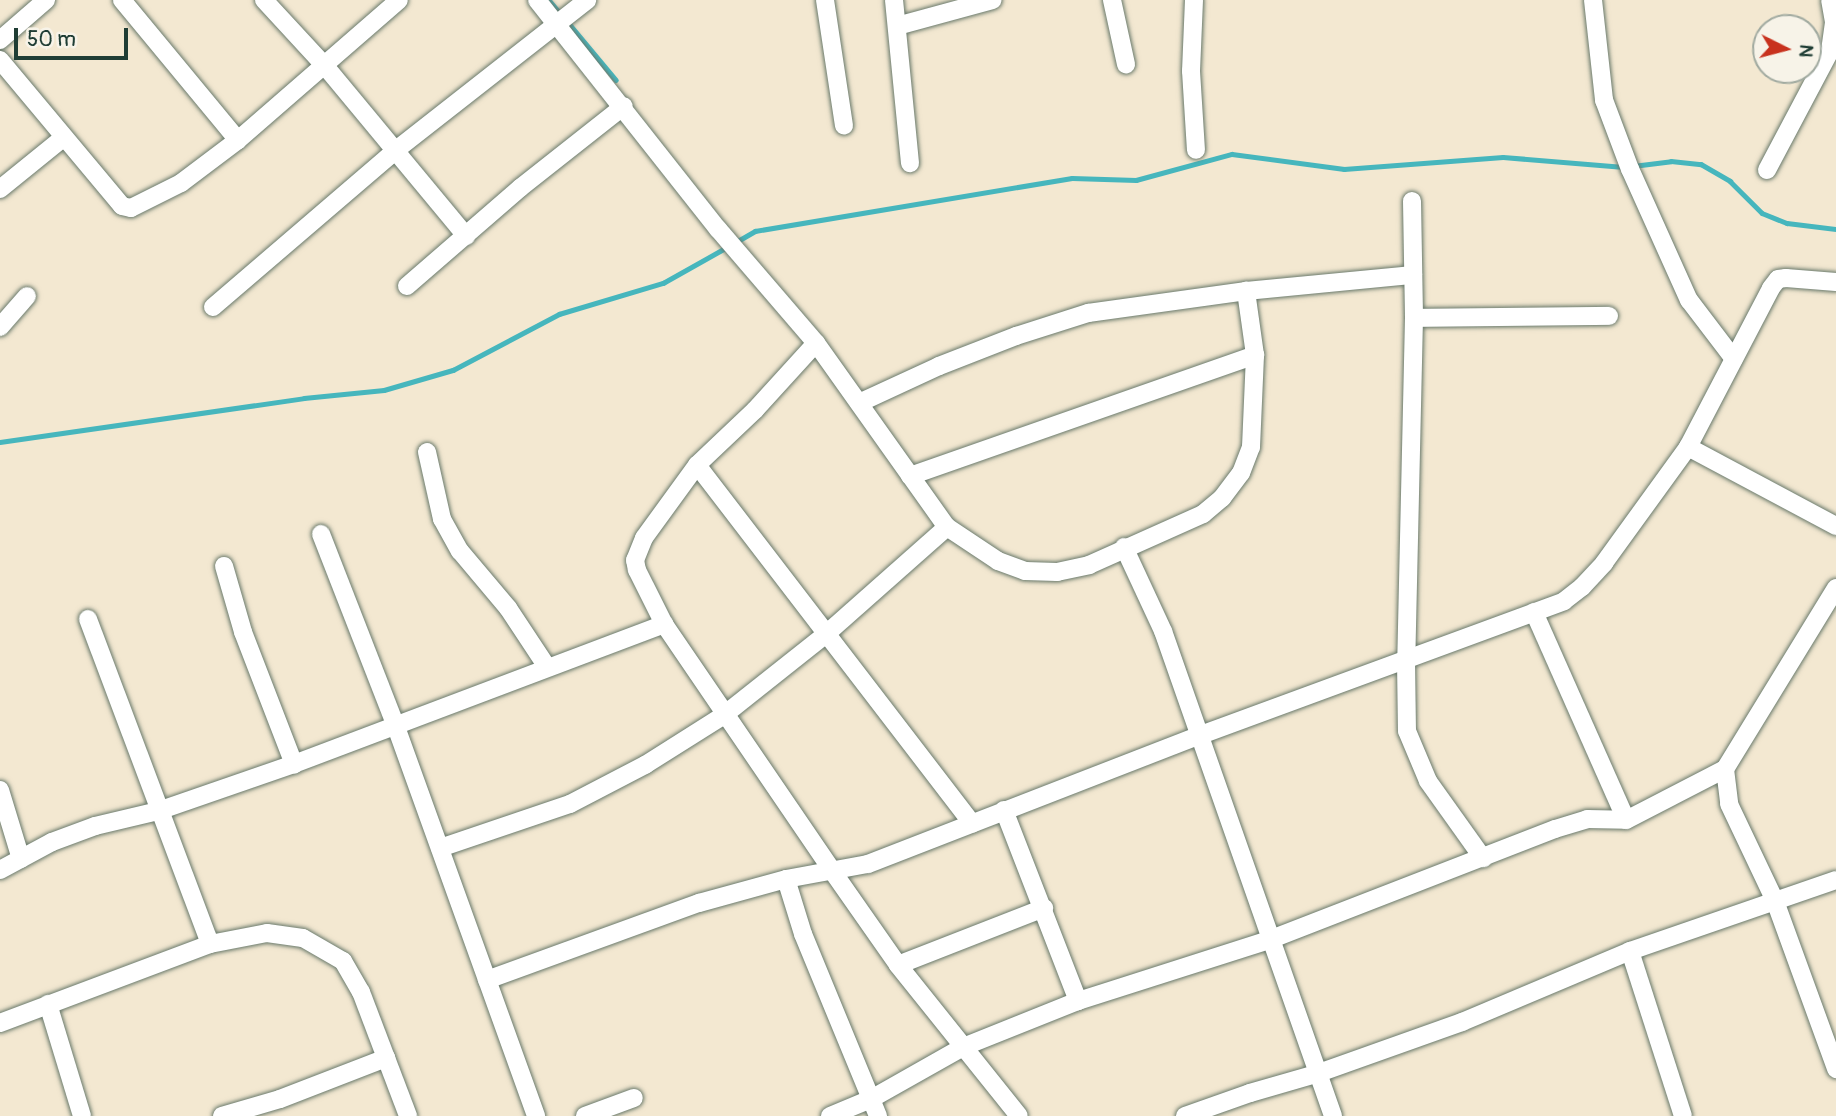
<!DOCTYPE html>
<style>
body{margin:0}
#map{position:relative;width:1836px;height:1116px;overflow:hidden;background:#f3e8d1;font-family:Pangolin,sans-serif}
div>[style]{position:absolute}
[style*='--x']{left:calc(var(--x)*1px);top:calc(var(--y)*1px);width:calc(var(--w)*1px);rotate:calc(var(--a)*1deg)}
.stream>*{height:4.5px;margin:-2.25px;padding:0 2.25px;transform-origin:2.25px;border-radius:2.25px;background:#46b6bd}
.roads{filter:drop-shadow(0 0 2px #69796b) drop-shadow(0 0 2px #69796b)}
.minor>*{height:18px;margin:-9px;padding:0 9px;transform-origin:9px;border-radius:9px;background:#fff}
span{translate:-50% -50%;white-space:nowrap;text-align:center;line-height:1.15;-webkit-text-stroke:5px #f7f3e8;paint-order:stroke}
.north{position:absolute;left:1752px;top:14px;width:70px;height:70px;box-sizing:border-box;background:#f7f3e8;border:2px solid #a1aaa0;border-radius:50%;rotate:96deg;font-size:19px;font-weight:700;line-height:28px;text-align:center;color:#1f3d34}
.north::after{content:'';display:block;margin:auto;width:24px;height:32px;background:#c8321e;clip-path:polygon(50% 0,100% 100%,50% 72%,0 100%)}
.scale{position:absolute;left:14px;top:28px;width:114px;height:32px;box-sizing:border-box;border:4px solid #1f3d34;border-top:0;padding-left:9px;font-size:21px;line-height:24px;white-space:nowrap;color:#1f3d34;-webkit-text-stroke:5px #f7f3e8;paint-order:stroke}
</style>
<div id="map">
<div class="stream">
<i style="--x:549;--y:0;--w:17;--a:50"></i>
<i style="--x:566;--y:20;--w:78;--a:50.2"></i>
<i style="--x:1633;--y:166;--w:38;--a:-7"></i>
<i style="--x:1671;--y:161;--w:30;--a:6"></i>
<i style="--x:1701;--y:164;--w:34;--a:30"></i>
<i style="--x:1730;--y:181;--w:45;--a:45"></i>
<i style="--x:1762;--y:213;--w:27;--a:22"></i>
<i style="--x:1787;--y:223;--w:49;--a:7"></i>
<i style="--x:736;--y:242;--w:22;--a:-30"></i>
<i style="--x:755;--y:231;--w:321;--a:-9.5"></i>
<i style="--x:1072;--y:178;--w:64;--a:1.8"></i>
<i style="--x:1136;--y:180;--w:99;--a:-15.2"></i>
<i style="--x:1232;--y:154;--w:113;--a:7.6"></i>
<i style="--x:1344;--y:169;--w:159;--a:-4.3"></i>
<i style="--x:1503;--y:157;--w:121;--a:4.7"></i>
<i style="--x:0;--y:442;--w:307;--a:-8.2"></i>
<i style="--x:304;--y:398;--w:80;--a:-5.7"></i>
<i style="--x:384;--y:390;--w:72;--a:-16.2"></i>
<i style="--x:453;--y:370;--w:120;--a:-27.8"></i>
<i style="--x:559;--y:314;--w:109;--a:-16.6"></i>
<i style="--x:663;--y:283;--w:76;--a:-29.3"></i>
</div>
<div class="roads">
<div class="minor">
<i style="--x:122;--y:0;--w:182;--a:50.4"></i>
<i style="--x:264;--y:0;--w:90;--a:47.3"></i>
<i style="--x:325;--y:66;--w:221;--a:50.3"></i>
<i style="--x:537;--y:0;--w:292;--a:51.7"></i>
<i style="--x:718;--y:229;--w:150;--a:49.3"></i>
<i style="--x:816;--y:343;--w:226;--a:54.6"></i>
<i style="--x:947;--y:527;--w:61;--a:33.7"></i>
<i style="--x:998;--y:561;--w:29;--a:20"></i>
<i style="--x:1025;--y:571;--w:32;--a:2"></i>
<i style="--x:1057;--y:572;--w:33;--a:-12"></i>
<i style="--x:1089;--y:565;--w:125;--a:-24.1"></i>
<i style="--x:1203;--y:514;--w:25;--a:-40"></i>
<i style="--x:1222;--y:498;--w:31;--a:-53"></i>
<i style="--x:1241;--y:473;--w:28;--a:-69"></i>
<i style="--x:1251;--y:447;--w:92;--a:-87.5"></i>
<i style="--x:1255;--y:355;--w:65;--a:-98"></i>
<i style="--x:825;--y:0;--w:127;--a:81.4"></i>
<i style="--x:894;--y:0;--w:164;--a:84.4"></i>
<i style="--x:1112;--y:0;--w:66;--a:77.7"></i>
<i style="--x:1194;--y:0;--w:71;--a:92.4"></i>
<i style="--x:1191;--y:71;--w:79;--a:86.4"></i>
<i style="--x:1593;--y:0;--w:101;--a:83.7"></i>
<i style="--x:1604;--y:100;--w:74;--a:69.4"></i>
<i style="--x:1630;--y:169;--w:144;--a:65.8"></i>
<i style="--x:1689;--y:300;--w:74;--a:52.7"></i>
<i style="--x:897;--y:26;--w:99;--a:-15.2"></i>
<i style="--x:0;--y:40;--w:61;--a:-41"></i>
<i style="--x:0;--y:60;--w:190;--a:50.1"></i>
<i style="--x:122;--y:206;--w:9;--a:13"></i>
<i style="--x:131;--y:208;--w:56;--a:-26.6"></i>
<i style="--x:181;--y:183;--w:71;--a:-37"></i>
<i style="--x:238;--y:140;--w:213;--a:-41"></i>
<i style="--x:1767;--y:170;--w:135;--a:-62.1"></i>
<i style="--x:1830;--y:51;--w:29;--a:-82"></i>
<i style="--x:1834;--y:22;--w:22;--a:-100"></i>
<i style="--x:0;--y:189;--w:81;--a:-39"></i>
<i style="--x:1412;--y:201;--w:117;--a:89"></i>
<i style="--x:1414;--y:318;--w:343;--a:91.3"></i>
<i style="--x:1406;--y:661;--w:70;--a:89.2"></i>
<i style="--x:1407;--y:731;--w:54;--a:67.2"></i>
<i style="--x:1428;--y:781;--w:95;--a:54.5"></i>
<i style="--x:407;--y:286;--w:150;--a:-40.9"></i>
<i style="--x:520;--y:188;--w:132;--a:-38.3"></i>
<i style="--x:213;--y:307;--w:241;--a:-40.6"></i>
<i style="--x:396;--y:150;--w:243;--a:-38.1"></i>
<i style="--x:1414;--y:318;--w:195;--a:-0.6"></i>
<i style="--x:0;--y:327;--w:41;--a:-48.9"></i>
<i style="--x:816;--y:343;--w:91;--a:132.3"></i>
<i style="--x:755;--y:410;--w:80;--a:136.5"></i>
<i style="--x:697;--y:465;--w:90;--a:126"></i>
<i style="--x:644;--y:538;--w:24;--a:112"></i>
<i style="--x:635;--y:560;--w:10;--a:79"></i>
<i style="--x:637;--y:570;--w:60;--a:63.4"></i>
<i style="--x:664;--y:624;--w:300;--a:55.7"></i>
<i style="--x:833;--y:872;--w:113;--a:55"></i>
<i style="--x:898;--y:965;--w:193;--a:51.3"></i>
<i style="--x:859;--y:403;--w:88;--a:-24.8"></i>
<i style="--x:939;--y:366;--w:83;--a:-21.3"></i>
<i style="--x:1016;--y:336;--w:76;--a:-17.7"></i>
<i style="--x:1088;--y:313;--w:160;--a:-7.9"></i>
<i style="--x:1246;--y:291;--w:168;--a:-5.5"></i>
<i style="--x:1688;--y:447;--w:168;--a:28.1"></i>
<i style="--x:427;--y:452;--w:69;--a:77.4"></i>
<i style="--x:442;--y:519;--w:37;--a:61"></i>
<i style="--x:460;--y:551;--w:75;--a:49.9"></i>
<i style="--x:508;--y:608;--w:71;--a:56.5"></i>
<i style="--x:697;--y:465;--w:452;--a:52.5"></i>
<i style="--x:910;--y:476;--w:366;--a:-19.3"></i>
<i style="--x:321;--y:534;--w:204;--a:68.7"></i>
<i style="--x:395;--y:724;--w:417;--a:70.2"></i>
<i style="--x:1124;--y:547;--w:93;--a:65.1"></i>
<i style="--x:1163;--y:631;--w:514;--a:70.68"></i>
<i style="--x:224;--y:566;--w:69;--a:73.9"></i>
<i style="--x:243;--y:632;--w:142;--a:68.9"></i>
<i style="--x:1836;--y:588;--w:212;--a:121.5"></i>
<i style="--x:1725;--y:769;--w:35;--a:83"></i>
<i style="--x:1729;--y:804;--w:107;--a:64.6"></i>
<i style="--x:1775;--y:901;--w:179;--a:70"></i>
<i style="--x:1534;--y:612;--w:227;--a:66.1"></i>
<i style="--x:88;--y:619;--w:347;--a:69.4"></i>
<i style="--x:0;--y:790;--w:72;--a:73.1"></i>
<i style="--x:1004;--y:810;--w:205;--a:68.8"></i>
<i style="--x:440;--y:848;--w:137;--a:-18.7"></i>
<i style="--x:570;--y:804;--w:85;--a:-27.5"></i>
<i style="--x:645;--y:765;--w:93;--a:-32.3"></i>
<i style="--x:724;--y:715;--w:129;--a:-38.4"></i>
<i style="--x:825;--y:635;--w:163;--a:-41.5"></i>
<i style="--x:0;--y:870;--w:59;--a:-28.3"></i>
<i style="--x:52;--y:842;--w:46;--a:-20.4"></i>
<i style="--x:95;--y:826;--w:65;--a:-13.4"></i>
<i style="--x:158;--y:811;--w:144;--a:-19.1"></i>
<i style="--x:294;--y:764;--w:396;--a:-20.7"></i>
<i style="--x:786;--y:879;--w:58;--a:72.8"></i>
<i style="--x:803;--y:934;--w:197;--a:67.6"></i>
<i style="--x:1630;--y:951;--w:173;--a:72.2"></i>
<i style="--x:898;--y:965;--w:157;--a:-21.3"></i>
<i style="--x:487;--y:980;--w:226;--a:-20"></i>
<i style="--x:699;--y:903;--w:90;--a:-15.4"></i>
<i style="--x:786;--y:879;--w:83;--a:-10.4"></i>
<i style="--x:868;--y:864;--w:354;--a:-21.2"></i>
<i style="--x:1198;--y:736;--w:390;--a:-20.2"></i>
<i style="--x:1564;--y:601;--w:23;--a:-38"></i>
<i style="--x:1582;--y:587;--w:33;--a:-47"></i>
<i style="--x:1604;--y:563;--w:143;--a:-54.1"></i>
<i style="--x:1688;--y:447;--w:179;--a:-62.4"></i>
<i style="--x:1771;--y:288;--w:11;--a:-52"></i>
<i style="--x:1778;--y:279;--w:8;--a:-7"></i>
<i style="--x:1786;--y:278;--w:50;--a:4.6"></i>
<i style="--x:48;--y:1004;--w:117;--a:73.1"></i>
<i style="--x:0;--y:1023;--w:224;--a:-20.6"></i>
<i style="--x:210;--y:944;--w:58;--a:-10.9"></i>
<i style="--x:267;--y:933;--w:36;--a:8"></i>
<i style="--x:303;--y:938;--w:46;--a:29.9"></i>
<i style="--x:343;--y:961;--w:36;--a:60"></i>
<i style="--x:361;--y:992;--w:133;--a:69.2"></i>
<i style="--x:222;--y:1116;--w:60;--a:-16.3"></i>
<i style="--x:280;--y:1099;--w:114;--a:-21.1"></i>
<i style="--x:585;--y:1116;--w:52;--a:-20.2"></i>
<i style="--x:830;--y:1116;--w:44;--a:-22.5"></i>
<i style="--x:871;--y:1099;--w:106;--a:-29.5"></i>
<i style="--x:963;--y:1047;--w:124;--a:-21.8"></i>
<i style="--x:1078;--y:1001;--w:201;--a:-17.7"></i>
<i style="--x:1269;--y:940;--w:307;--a:-21.2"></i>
<i style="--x:1555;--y:829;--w:34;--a:-17"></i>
<i style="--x:1587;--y:819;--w:39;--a:1"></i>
<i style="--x:1626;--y:820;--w:111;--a:-27.3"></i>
<i style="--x:1185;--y:1116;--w:69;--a:-19.5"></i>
<i style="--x:1250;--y:1093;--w:69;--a:-16.1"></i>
<i style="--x:1316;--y:1074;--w:155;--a:-19.6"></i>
<i style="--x:1462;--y:1022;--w:182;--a:-22.9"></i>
<i style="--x:1630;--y:951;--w:218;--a:-19"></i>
</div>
</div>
<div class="north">N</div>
<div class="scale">50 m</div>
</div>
